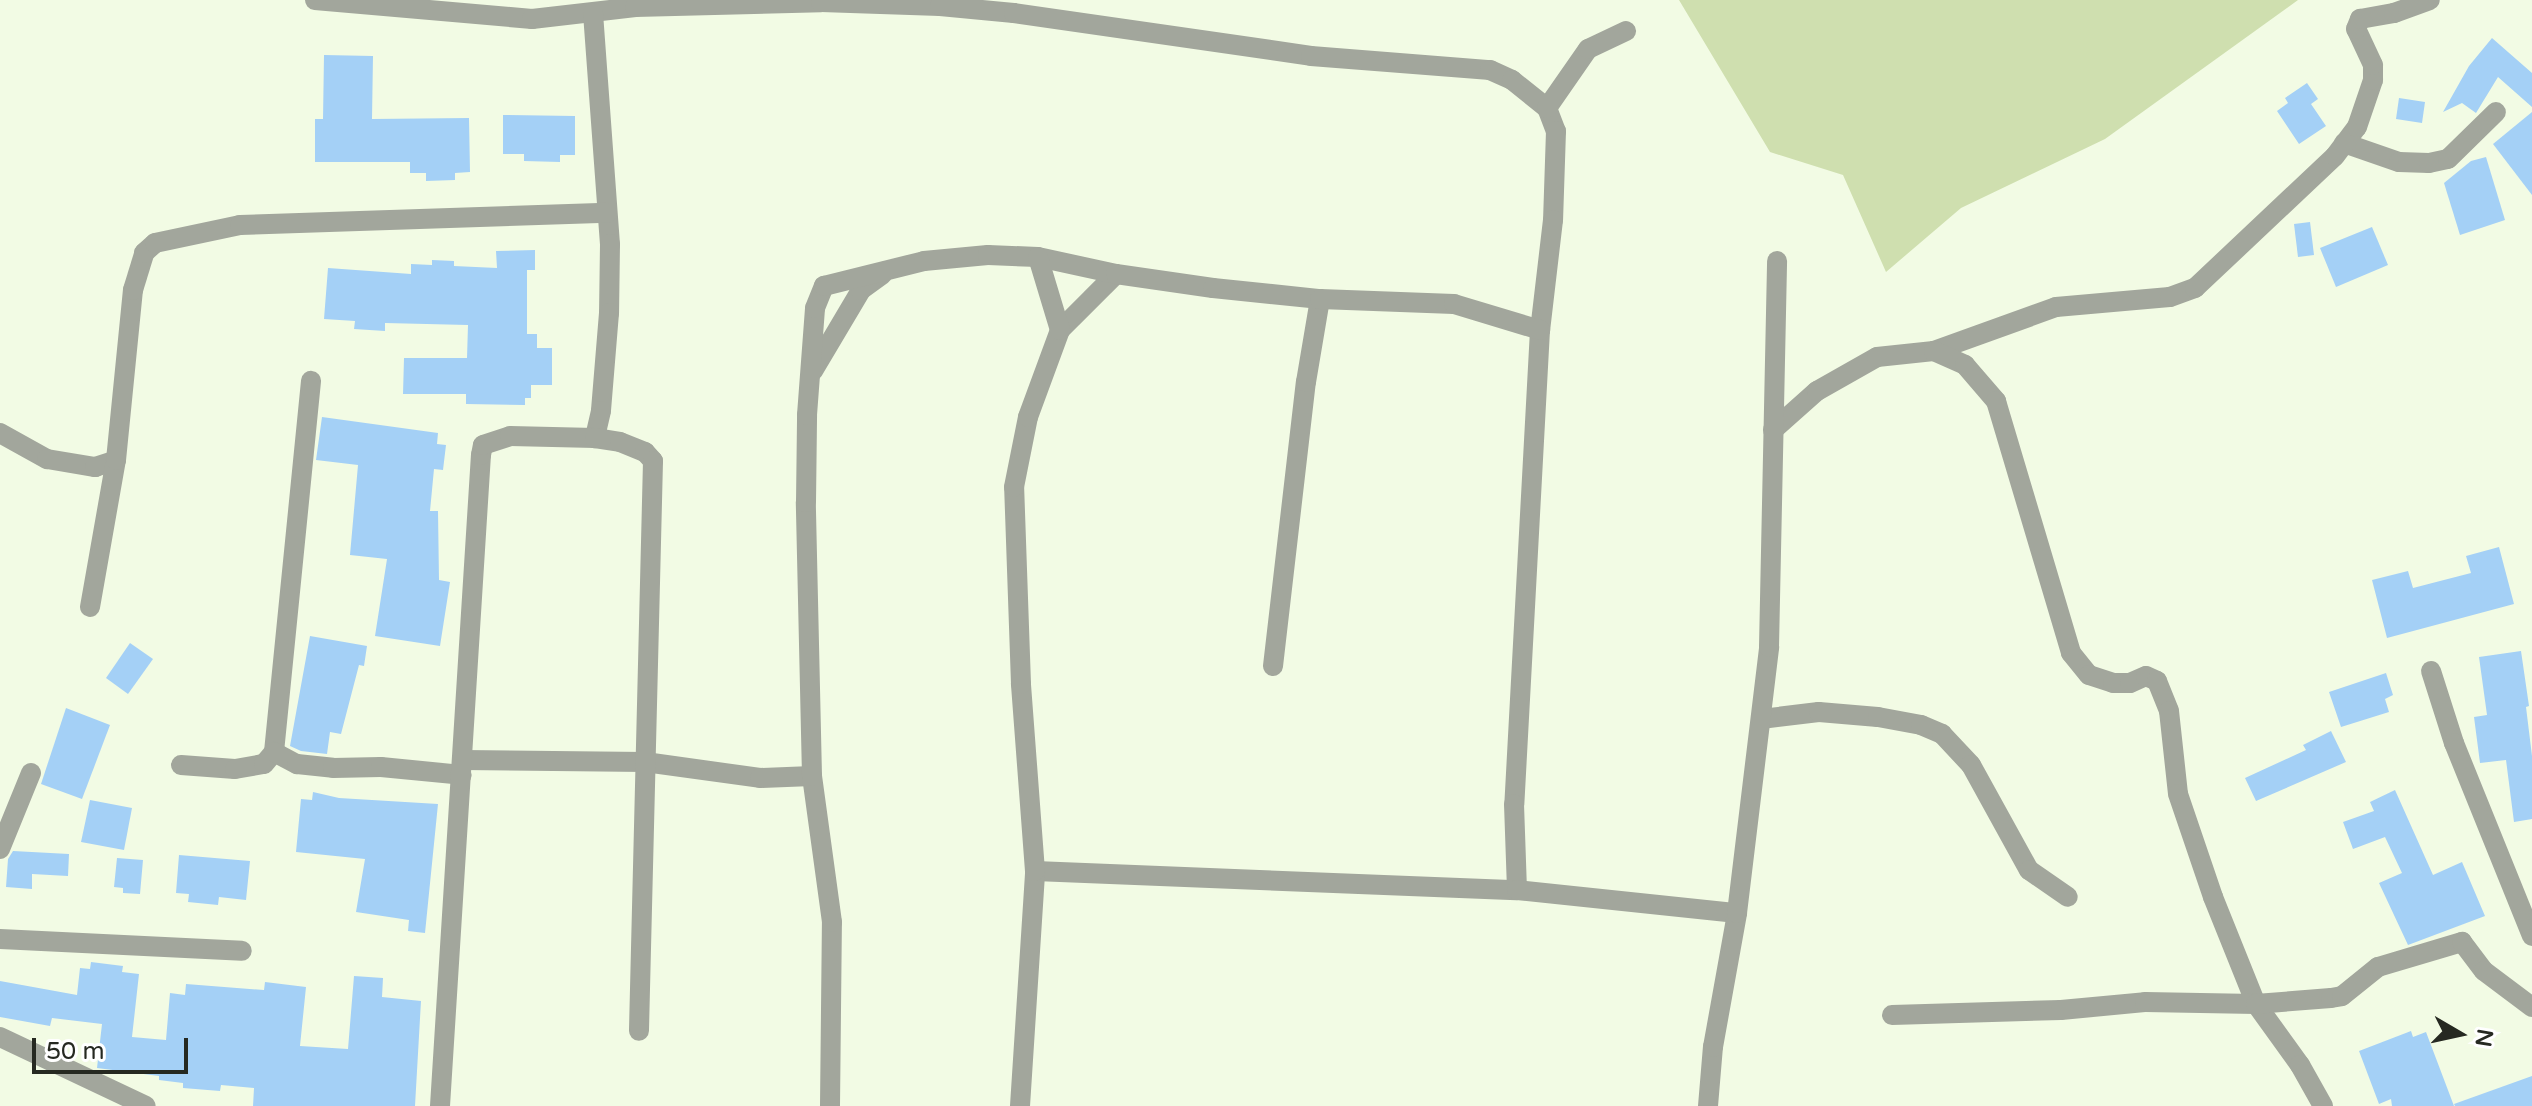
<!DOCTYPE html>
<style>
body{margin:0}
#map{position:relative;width:2532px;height:1106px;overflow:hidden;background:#f2fbe4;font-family:"Varela Round",sans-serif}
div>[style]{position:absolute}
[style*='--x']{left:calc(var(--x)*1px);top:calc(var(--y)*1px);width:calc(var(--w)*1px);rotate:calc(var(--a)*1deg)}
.green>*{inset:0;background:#cfdfaf}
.building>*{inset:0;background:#a4d0f6}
.street>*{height:20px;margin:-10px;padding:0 10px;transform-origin:10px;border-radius:10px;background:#a2a69c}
span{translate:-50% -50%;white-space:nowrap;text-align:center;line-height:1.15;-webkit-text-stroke:6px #fff;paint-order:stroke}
.north{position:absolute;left:2420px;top:994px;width:80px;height:80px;-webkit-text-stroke:6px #fff;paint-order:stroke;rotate:99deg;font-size:22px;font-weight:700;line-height:32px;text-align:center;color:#262921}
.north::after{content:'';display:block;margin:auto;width:28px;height:36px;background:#262921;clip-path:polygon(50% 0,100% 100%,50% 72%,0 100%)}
.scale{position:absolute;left:32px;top:1038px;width:156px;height:36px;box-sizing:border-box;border:4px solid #262921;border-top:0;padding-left:10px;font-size:24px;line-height:28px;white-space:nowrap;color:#262921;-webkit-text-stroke:6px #fff;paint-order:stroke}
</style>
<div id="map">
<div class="green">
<i style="clip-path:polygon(1679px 0,2298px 0,2105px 139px,1961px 208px,1886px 272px,1843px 175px,1770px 152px)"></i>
</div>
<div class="building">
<i style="clip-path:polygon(2492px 38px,2532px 73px,2532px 107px,2498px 77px,2476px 113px,2462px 103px,2443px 112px,2469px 66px)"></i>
<i style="clip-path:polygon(324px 55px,373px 56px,372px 119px,469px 118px,470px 172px,455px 173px,455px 180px,426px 181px,426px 173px,410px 173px,410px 162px,315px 162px,315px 119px,323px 119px)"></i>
<i style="clip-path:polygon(2307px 83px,2318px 99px,2311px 104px,2326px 126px,2299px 144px,2277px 111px,2288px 103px,2285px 98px)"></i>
<i style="clip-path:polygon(2399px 98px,2425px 102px,2422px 123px,2396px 119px)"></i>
<i style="clip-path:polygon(2532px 112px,2532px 195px,2493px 144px)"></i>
<i style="clip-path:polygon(503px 115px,575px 116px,575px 155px,560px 155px,560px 162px,524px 161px,524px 154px,503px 154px)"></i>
<i style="clip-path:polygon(2486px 157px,2505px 220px,2460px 235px,2444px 183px,2471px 161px)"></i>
<i style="clip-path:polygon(2310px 222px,2314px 255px,2298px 257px,2294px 224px)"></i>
<i style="clip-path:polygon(2372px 227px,2388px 265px,2336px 287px,2320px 248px)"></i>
<i style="clip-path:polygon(535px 250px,535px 270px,527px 270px,527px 334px,537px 334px,537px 348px,552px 348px,552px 385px,531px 385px,531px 398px,525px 398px,525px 405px,466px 404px,466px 394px,403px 394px,404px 358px,467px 358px,468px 325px,385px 323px,385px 331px,354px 329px,355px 321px,324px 319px,328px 268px,411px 274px,411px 264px,432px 265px,432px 260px,454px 261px,454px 266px,497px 268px,496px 251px)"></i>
<i style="clip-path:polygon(322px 417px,438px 433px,437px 444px,446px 445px,443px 470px,434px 469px,430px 511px,438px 511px,439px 580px,450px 582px,440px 646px,375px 636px,387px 559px,350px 555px,358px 465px,316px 460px)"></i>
<i style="clip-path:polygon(2499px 547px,2514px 604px,2387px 638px,2372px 580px,2408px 571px,2413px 588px,2471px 573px,2466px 556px)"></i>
<i style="clip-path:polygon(310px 636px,367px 646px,364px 666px,359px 665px,341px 734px,330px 732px,327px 754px,301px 751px,290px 746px)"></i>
<i style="clip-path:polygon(130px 643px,153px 659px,128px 694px,106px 678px)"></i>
<i style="clip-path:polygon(2521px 651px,2529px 706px,2526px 707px,2532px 756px,2532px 819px,2514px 822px,2506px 760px,2480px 763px,2474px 717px,2487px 715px,2479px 657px)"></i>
<i style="clip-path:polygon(2386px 673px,2393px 695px,2385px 699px,2389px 712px,2341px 727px,2329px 692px)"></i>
<i style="clip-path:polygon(66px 708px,110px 725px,82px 799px,41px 784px)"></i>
<i style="clip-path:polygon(2331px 731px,2346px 762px,2256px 801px,2245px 778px,2306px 750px,2303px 745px)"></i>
<i style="clip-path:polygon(2395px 790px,2433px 875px,2462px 862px,2485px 916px,2408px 945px,2379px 883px,2402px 873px,2385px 837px,2353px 849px,2343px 822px,2374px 811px,2370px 802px)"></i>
<i style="clip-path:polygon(313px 792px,339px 798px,438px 804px,425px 933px,408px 931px,409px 920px,356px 912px,365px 859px,296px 852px,301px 799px,312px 800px)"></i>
<i style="clip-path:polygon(90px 800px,132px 808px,124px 850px,81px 842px)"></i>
<i style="clip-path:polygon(13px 851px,69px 854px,68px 876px,32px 874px,32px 889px,6px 887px,8px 859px)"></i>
<i style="clip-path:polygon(179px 855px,250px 861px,246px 900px,219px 897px,218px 905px,188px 902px,189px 894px,176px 893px)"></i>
<i style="clip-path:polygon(117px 858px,143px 860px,140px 894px,123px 893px,123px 888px,114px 887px)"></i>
<i style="clip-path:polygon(91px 962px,123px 966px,122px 972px,139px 974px,132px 1037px,166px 1040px,170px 993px,185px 995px,186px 984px,264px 990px,265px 982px,306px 987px,300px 1046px,348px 1049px,354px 976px,383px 978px,382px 997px,421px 1001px,415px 1106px,253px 1106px,254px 1088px,221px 1085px,220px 1091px,183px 1088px,183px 1083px,159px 1080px,159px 1076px,97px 1068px,102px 1024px,52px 1018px,50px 1026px,0 1017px,0 981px,77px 995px,80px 968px,90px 969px)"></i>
<i style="clip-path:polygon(2411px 1031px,2413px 1037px,2426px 1032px,2454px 1106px,2392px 1106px,2391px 1099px,2379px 1104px,2359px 1051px)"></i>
<i style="clip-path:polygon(2532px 1076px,2532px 1106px,2455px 1106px,2454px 1104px)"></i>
</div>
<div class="street">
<i style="--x:315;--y:0;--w:218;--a:5"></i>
<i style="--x:532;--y:19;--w:104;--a:-6.6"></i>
<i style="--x:635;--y:7;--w:186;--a:-1.5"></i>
<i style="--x:821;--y:2;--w:119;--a:1.9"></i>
<i style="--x:940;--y:6;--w:74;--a:5.4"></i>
<i style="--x:1014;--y:13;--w:300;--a:8.2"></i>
<i style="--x:1311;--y:56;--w:180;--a:4.5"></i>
<i style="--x:1490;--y:70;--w:24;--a:24"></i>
<i style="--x:1512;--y:80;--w:45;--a:38.7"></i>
<i style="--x:1547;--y:108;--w:25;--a:69"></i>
<i style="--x:1556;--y:131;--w:89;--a:91.9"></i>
<i style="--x:1553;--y:220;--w:111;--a:96.7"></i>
<i style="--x:1540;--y:330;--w:475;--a:93.1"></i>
<i style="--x:1514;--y:804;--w:86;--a:88"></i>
<i style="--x:593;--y:13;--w:232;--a:85.8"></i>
<i style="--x:610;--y:244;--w:69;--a:90.8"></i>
<i style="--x:609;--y:313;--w:98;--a:94.7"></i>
<i style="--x:601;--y:411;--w:28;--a:103"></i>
<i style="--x:1547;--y:108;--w:72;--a:-55.2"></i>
<i style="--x:1588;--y:49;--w:42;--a:-25.3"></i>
<i style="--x:2344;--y:143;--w:58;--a:19.1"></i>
<i style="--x:2399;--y:162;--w:30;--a:2"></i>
<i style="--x:2429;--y:163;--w:19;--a:-12"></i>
<i style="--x:2448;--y:159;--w:67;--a:-44.4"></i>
<i style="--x:1060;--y:330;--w:79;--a:-45"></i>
<i style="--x:1934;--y:351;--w:130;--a:-19.8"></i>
<i style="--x:2056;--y:307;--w:114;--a:-5"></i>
<i style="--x:2170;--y:297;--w:27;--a:-20"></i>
<i style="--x:2195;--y:288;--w:192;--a:-43.3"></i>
<i style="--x:2335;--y:156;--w:36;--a:-53"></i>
<i style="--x:2357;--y:127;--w:50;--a:-71.2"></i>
<i style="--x:2373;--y:80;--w:15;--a:-90"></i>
<i style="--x:2373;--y:65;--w:40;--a:-115"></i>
<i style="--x:2356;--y:29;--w:11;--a:-68"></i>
<i style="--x:2360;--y:19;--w:35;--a:-10"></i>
<i style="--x:2394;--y:13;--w:38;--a:-20"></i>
<i style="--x:813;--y:371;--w:94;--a:-59.3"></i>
<i style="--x:861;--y:290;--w:26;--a:-36"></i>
<i style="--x:1773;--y:430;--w:59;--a:-41.6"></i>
<i style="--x:1817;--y:391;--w:69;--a:-29.5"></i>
<i style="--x:1877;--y:357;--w:57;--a:-6"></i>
<i style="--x:1934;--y:351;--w:34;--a:24"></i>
<i style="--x:1965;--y:365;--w:48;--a:49.3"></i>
<i style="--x:1996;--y:401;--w:263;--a:73.4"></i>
<i style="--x:2071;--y:653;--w:28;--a:51"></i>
<i style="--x:2089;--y:675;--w:25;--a:18"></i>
<i style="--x:2113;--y:683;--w:17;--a:0"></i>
<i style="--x:2130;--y:683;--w:17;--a:-24"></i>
<i style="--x:2146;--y:676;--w:12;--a:24"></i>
<i style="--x:2157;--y:681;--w:32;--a:68"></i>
<i style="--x:2169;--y:711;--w:83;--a:83.8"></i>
<i style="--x:2178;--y:794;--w:109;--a:71.2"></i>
<i style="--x:2213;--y:897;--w:115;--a:68.1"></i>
<i style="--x:2256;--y:1004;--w:75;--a:54.2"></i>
<i style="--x:2300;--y:1065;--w:47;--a:60.7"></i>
<i style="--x:0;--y:433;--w:54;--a:29"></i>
<i style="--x:47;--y:459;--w:49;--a:9.5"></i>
<i style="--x:95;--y:467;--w:22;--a:-18"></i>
<i style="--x:90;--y:607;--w:149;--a:-80"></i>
<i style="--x:116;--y:460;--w:171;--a:-84.3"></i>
<i style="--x:133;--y:290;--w:39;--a:-73"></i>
<i style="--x:144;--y:253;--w:15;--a:-42"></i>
<i style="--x:155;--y:243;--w:87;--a:-12"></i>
<i style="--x:240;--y:225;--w:367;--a:-1.9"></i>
<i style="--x:1273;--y:666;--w:286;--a:-83.4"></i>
<i style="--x:1306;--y:382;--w:84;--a:-80.4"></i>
<i style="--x:2431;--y:671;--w:76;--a:72.3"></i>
<i style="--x:2454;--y:743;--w:208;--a:68"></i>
<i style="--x:1761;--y:719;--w:58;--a:-6.9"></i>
<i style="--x:1819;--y:712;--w:59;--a:4.8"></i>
<i style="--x:1878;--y:717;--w:44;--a:10.5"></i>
<i style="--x:1921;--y:725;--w:23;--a:23"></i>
<i style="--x:1942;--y:734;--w:42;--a:46.9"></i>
<i style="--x:1971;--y:765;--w:120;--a:61.1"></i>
<i style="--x:2029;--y:870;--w:47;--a:34.7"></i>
<i style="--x:274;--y:752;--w:373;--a:-84.3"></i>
<i style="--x:463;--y:760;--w:182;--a:0.6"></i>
<i style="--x:645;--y:762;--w:116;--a:7.9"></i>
<i style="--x:760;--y:778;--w:52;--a:-2.2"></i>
<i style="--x:181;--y:765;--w:54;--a:4.2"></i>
<i style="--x:235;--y:769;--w:29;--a:-10"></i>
<i style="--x:264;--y:764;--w:16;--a:-50"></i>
<i style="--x:274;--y:752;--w:26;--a:28"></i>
<i style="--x:297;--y:764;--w:36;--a:6"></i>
<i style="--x:333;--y:768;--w:48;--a:-1.2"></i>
<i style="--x:381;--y:767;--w:81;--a:5.6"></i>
<i style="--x:0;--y:849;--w:82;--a:-67.8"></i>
<i style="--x:1035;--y:871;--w:482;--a:2.3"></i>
<i style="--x:1517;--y:890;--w:221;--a:6"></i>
<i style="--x:0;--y:939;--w:242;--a:2.8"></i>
<i style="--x:1892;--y:1015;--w:169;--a:-1.7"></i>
<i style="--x:2061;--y:1010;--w:84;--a:-5.4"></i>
<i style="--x:2145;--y:1002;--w:111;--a:1"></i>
<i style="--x:2256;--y:1004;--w:75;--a:-4.6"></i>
<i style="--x:2331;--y:998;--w:11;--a:-10"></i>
<i style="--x:2342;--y:996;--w:46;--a:-38.9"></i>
<i style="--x:2378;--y:967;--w:88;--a:-16.6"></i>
<i style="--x:2462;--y:942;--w:36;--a:53"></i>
<i style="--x:2484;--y:971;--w:60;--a:36.9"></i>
<i style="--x:0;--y:1037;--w:161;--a:25.3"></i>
<i style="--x:440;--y:1106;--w:652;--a:-86.4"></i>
<i style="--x:481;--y:455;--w:10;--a:-79"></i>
<i style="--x:483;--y:445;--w:28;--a:-18"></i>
<i style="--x:510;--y:436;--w:85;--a:1.3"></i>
<i style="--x:595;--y:438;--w:25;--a:9"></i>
<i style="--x:620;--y:442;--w:27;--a:22"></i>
<i style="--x:645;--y:452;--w:12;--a:48"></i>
<i style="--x:653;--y:461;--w:570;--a:91.41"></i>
<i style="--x:830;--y:1106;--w:184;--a:-89.4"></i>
<i style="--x:832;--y:922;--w:147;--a:-97.8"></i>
<i style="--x:812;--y:776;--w:274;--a:-91.3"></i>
<i style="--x:806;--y:502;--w:87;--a:-89.3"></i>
<i style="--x:807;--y:415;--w:107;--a:-85.7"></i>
<i style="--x:815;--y:308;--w:24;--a:-68"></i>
<i style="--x:824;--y:286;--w:103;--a:-14"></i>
<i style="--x:924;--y:261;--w:64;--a:-5.4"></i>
<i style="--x:988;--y:255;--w:50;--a:2.3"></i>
<i style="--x:1038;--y:257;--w:80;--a:12.3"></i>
<i style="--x:1116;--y:274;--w:98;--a:8.2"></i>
<i style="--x:1213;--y:288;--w:108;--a:5.9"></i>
<i style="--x:1320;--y:299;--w:134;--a:2.1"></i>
<i style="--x:1454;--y:304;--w:90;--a:16.8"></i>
<i style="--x:1020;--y:1106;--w:235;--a:-86.3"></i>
<i style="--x:1035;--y:871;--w:188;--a:-94.3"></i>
<i style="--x:1021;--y:684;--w:197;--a:-92"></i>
<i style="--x:1014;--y:487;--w:71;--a:-78.7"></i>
<i style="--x:1028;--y:417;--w:93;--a:-69.8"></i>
<i style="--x:1060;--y:330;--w:76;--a:-106.8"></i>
<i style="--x:1708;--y:1106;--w:59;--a:-85.2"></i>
<i style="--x:1713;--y:1047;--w:136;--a:-79.8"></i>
<i style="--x:1737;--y:913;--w:268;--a:-83.1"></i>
<i style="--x:1769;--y:647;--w:386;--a:-88.8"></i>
</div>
<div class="north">N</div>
<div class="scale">50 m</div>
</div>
